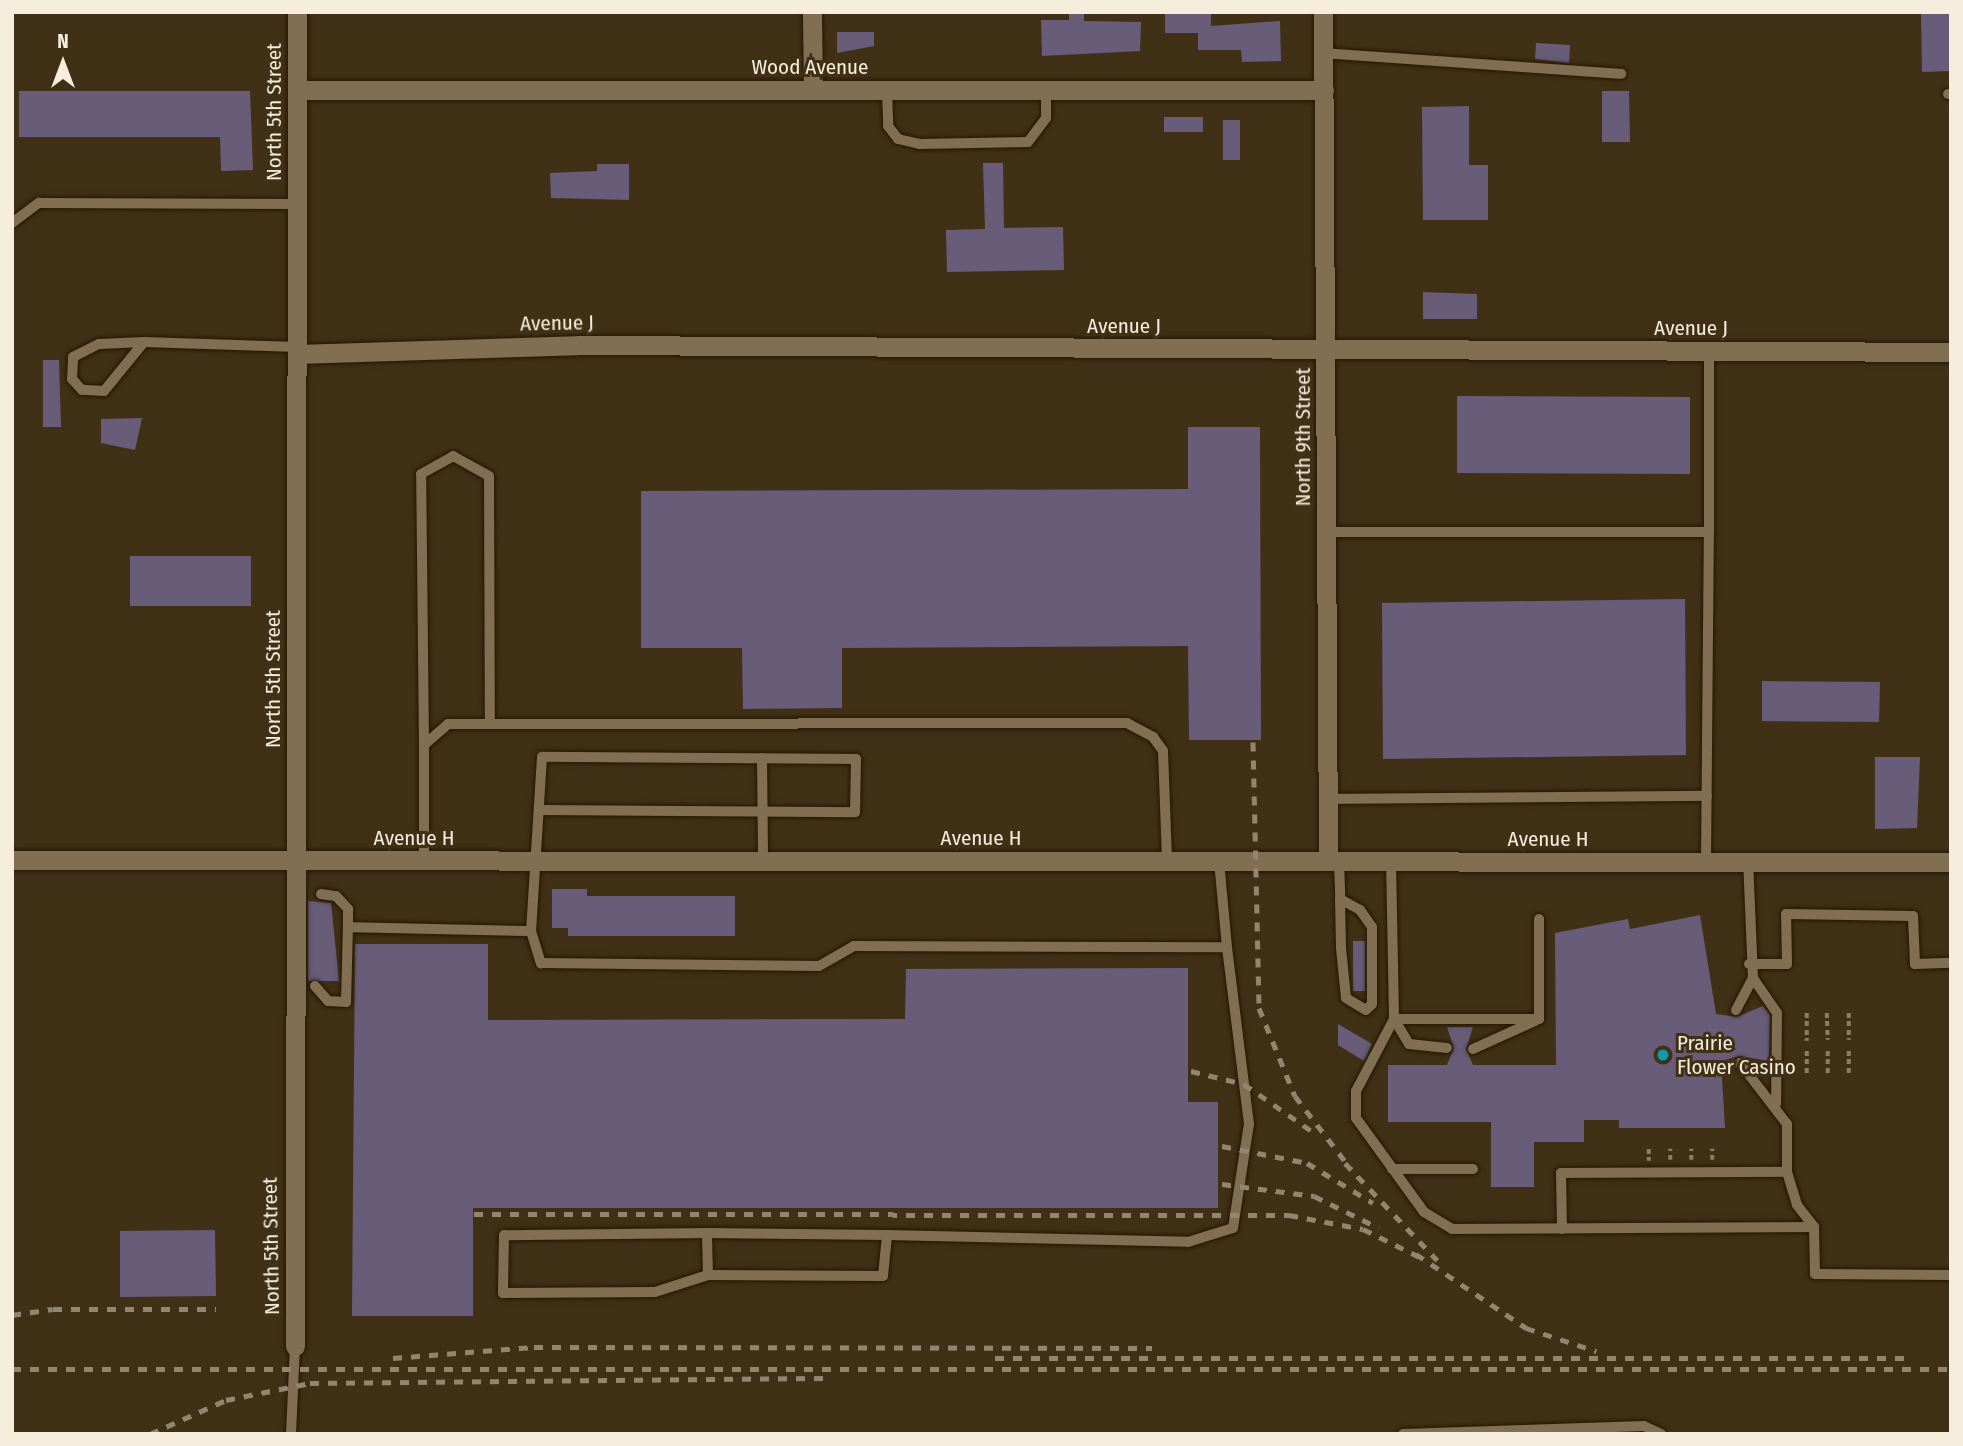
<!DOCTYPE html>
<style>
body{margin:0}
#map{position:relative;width:1963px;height:1446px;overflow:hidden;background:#403116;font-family:"Fira Sans Condensed",sans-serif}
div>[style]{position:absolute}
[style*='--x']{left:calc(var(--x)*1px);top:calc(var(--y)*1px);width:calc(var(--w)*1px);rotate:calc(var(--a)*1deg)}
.building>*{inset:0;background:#685c79}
.path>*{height:3.5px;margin-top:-1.75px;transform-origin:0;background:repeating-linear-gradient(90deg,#8a7e67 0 5px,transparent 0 8.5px)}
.roads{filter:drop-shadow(0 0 2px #261800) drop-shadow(0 0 2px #261800)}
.lane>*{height:10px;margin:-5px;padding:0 5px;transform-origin:5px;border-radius:5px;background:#806f53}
.street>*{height:19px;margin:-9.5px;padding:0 9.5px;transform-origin:9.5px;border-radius:9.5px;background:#806f53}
.rail>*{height:5px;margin-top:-2.5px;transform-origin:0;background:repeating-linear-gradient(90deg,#928670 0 9px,transparent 0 18px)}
.dots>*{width:19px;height:19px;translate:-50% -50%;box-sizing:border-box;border:4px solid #403116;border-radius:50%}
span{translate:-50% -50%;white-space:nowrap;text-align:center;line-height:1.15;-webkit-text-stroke:6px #403116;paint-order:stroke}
.street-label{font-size:21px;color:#f6eddd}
.poi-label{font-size:21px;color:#f6eddd}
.left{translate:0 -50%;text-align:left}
.frame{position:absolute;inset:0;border:14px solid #f6eddd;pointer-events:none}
.north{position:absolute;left:28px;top:28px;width:70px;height:70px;-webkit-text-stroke:5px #403116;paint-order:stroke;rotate:0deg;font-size:19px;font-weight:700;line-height:28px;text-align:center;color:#f6eddd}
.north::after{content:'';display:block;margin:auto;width:24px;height:32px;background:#f6eddd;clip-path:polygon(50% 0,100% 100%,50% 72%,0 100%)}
</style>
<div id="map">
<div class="building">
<i style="clip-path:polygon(1069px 12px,1084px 12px,1084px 21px,1141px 22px,1140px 51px,1042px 56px,1041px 20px,1069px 20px)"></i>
<i style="clip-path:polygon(1165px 12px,1211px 12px,1211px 26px,1280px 21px,1281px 61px,1242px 62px,1241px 50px,1198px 50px,1198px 33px,1165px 33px)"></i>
<i style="clip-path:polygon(1921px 12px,1951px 12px,1951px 71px,1922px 72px)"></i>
<i style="clip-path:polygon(837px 32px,874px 32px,874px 46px,837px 53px)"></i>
<i style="clip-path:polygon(1536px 43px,1570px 45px,1569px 63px,1535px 59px)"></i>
<i style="clip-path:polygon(19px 91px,250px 91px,253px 170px,221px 171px,220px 137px,19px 137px)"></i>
<i style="clip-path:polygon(1602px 91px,1629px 91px,1630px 142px,1602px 142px)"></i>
<i style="clip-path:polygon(1469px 106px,1469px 165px,1488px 165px,1488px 220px,1423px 220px,1422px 107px)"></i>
<i style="clip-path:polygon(1164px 117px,1203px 117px,1203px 132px,1164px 132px)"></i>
<i style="clip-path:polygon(1223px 120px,1240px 120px,1240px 160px,1223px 160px)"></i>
<i style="clip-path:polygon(983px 163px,1003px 163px,1004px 228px,1063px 227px,1064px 270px,947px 272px,946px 230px,985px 229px)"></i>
<i style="clip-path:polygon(597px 164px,629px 164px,629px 200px,551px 198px,550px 173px,597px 171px)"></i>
<i style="clip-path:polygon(1423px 292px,1477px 294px,1477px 319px,1423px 319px)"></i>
<i style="clip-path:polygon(43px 360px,59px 360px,61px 427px,43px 427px)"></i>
<i style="clip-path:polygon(1457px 396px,1690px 397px,1690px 474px,1457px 473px)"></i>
<i style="clip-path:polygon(142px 418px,135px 450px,101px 443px,101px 419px)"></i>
<i style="clip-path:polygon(1188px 427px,1260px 427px,1261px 740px,1189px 740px,1188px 646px,842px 648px,842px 708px,743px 709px,742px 648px,641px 648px,641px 491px,1188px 489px)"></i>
<i style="clip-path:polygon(130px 556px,251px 556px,251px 606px,130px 606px)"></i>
<i style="clip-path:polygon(1685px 599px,1686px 755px,1383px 759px,1382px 603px)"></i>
<i style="clip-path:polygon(1762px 681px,1880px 682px,1879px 722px,1762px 721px)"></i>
<i style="clip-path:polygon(1875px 757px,1920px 757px,1917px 828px,1875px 829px)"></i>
<i style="clip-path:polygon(552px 889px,587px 889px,587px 896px,735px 896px,735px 936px,568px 936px,568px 928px,552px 928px)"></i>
<i style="clip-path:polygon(308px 901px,331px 903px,339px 981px,308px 981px)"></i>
<i style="clip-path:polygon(1700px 915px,1716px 1014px,1737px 1017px,1763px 1006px,1770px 1015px,1769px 1061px,1740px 1056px,1721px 1061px,1725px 1128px,1619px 1128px,1619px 1120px,1584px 1120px,1584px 1142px,1534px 1142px,1534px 1187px,1491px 1187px,1491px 1122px,1388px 1122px,1388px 1065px,1447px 1065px,1454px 1048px,1447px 1027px,1473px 1027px,1466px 1049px,1473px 1065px,1556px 1065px,1555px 933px,1628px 919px,1630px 929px)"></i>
<i style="clip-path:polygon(1353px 941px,1365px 941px,1365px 991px,1353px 991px)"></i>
<i style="clip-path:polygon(355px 944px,488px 944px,488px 1020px,905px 1019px,906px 969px,1188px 968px,1188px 1102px,1218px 1102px,1218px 1208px,473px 1208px,473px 1316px,352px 1316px)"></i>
<i style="clip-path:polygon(1338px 1024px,1372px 1044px,1364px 1061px,1338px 1045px)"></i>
<i style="clip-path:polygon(215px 1230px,216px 1296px,120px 1297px,120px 1231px)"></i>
</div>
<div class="path">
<i style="--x:1807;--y:1013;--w:28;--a:90"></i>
<i style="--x:1827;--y:1013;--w:27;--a:88"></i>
<i style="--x:1849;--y:1013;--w:27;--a:90"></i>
<i style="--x:1807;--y:1051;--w:23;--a:90"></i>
<i style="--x:1828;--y:1051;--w:23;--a:90"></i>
<i style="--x:1849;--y:1051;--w:23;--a:90"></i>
<i style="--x:1649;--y:1149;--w:12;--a:90"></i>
<i style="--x:1670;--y:1160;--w:11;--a:-90"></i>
<i style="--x:1691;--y:1160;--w:11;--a:-90"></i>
<i style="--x:1712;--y:1160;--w:11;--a:-90"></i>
</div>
<div class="roads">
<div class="lane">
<i style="--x:1323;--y:53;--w:299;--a:4"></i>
<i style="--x:887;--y:90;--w:36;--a:88"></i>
<i style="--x:888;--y:126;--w:16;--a:52"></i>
<i style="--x:898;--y:139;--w:22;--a:13"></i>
<i style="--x:919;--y:144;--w:109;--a:-1.1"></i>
<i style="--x:1028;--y:142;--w:30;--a:-53"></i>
<i style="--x:1046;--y:118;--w:28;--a:-90"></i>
<i style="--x:1948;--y:94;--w:3;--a:0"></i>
<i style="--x:12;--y:223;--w:34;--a:-37"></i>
<i style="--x:39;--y:203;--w:258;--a:0.2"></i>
<i style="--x:144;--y:342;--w:63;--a:129.2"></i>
<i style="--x:104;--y:391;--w:22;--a:-177"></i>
<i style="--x:82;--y:390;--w:15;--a:-132"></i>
<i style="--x:72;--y:379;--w:22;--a:-87"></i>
<i style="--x:73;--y:357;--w:29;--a:-27"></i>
<i style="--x:99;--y:344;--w:45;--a:-2.5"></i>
<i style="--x:144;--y:342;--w:153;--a:1.9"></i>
<i style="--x:1326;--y:532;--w:383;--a:0"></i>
<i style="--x:1709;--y:532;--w:181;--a:-90"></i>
<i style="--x:424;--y:745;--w:271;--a:-90.6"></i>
<i style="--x:421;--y:474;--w:37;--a:-29"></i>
<i style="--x:453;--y:456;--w:41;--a:29.1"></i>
<i style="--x:489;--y:476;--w:248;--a:89.8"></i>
<i style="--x:762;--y:758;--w:103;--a:89.4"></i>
<i style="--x:1327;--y:799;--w:380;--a:-0.5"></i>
<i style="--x:542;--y:810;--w:313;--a:0.4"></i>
<i style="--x:855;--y:812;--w:53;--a:-88.9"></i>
<i style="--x:856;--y:759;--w:314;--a:-179.6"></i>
<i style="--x:542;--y:757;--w:174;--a:93.6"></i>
<i style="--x:531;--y:931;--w:34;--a:73"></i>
<i style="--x:541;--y:963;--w:278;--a:0.6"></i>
<i style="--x:819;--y:966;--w:40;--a:-29.7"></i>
<i style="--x:854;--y:946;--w:373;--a:0.2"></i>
<i style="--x:1227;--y:947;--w:86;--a:-95.3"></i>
<i style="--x:424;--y:861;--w:116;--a:-90"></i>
<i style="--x:424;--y:745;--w:32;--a:-41"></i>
<i style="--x:448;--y:724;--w:679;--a:-0.08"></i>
<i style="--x:1127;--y:723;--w:30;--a:28"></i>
<i style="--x:1153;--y:737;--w:17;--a:54"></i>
<i style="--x:1163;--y:751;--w:110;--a:87.9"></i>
<i style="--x:1339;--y:861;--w:38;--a:88"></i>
<i style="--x:1340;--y:899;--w:49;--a:88.8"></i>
<i style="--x:1341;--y:948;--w:50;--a:84.3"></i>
<i style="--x:1346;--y:998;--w:23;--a:31"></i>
<i style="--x:1366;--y:1010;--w:8;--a:-45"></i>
<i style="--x:1372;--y:1004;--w:77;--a:-90"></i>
<i style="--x:1372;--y:927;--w:21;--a:-125"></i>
<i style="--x:1360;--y:910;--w:23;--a:-151"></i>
<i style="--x:1391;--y:861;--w:158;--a:88.9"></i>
<i style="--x:1394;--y:1019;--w:29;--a:59"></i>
<i style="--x:1409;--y:1044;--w:38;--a:6"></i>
<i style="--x:1706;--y:861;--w:329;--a:-89.5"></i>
<i style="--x:321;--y:894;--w:15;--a:8"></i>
<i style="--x:336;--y:896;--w:18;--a:47"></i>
<i style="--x:348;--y:909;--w:18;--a:90"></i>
<i style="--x:1539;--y:919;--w:100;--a:90"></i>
<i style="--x:1749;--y:964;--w:38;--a:0"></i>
<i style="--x:1787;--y:964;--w:50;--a:-91.1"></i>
<i style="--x:1786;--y:914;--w:127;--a:0.9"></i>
<i style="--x:1913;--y:916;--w:48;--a:87.6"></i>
<i style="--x:1915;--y:964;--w:36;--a:-2"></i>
<i style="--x:1753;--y:978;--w:42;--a:55.6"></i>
<i style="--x:1777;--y:1013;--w:91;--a:90.6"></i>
<i style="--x:315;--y:986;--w:20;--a:49"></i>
<i style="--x:328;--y:1001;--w:18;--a:3"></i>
<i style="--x:346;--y:1002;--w:75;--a:-88.5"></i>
<i style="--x:348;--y:927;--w:183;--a:1.3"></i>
<i style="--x:1736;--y:1010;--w:36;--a:-62"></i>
<i style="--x:1753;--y:978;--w:117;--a:-92.4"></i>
<i style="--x:1394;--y:1019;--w:81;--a:117.8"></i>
<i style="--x:1356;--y:1091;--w:27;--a:90"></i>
<i style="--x:1356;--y:1118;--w:116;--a:54.1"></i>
<i style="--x:1424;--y:1212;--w:33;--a:31"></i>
<i style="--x:1452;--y:1229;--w:362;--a:-0.3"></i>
<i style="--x:1814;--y:1227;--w:47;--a:88.8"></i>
<i style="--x:1815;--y:1274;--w:136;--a:0.4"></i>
<i style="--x:1394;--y:1019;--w:145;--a:0"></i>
<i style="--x:1473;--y:1049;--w:68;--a:-24.3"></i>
<i style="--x:1740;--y:1063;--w:77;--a:52.4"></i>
<i style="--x:1787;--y:1124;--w:48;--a:90"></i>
<i style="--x:1787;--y:1172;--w:34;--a:73"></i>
<i style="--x:1797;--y:1205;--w:28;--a:52"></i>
<i style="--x:1392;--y:1169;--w:81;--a:0"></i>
<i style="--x:1562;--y:1229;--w:56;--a:-91"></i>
<i style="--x:1561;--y:1173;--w:226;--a:-0.3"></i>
<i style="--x:707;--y:1233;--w:180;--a:0.6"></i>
<i style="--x:708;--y:1275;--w:42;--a:-91.4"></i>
<i style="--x:707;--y:1233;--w:203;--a:179.4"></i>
<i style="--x:504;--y:1235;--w:58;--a:91"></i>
<i style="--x:503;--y:1293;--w:152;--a:-0.4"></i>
<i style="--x:655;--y:1292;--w:56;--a:-17.8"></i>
<i style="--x:708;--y:1275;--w:175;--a:0.3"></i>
<i style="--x:883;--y:1276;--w:41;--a:-84.4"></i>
<i style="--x:887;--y:1235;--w:301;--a:1.3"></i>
<i style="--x:1188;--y:1242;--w:47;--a:-17.3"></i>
<i style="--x:1233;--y:1228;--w:105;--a:-81.3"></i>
<i style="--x:1249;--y:1124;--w:178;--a:-97.1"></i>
<i style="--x:291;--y:1434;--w:88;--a:-87.4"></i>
<i style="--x:1403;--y:1434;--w:241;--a:-1.9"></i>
<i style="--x:1644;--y:1426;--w:19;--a:25"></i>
</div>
<div class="street">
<i style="--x:812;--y:12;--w:78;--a:89.3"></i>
<i style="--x:1323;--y:12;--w:849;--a:89.66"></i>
<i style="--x:297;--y:90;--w:1027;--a:0"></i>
<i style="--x:297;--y:354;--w:281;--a:-1.8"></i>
<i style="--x:578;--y:345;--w:1373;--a:0.29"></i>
<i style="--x:12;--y:860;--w:1939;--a:0.06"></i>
<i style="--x:295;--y:1346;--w:1334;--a:-89.91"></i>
</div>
</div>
<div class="rail">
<i style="--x:1253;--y:742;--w:266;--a:88.7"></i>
<i style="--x:1259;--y:1008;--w:95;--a:67.8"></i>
<i style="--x:1295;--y:1096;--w:92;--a:52.5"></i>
<i style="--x:1191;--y:1071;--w:55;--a:13.8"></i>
<i style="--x:1244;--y:1084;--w:84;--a:34.8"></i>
<i style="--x:1222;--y:1146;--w:87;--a:11.3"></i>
<i style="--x:1307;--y:1163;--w:77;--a:31.2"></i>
<i style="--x:1345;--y:1163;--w:134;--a:46.5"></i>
<i style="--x:1222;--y:1184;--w:93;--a:7.4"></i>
<i style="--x:1314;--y:1196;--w:72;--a:26.2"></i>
<i style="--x:474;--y:1214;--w:815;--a:0.07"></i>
<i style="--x:1289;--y:1215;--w:75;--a:10.7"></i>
<i style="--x:1363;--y:1229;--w:66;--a:26.2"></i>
<i style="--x:1416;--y:1254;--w:133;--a:33.9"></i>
<i style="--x:1526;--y:1328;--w:74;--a:18.2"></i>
<i style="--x:12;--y:1315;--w:41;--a:-8.3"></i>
<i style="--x:53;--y:1309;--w:163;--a:0"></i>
<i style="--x:393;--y:1358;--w:141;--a:-4.5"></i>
<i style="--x:534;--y:1347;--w:618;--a:0.09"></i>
<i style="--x:995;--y:1358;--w:913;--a:0"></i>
<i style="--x:12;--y:1369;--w:1939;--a:0"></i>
<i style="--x:150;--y:1434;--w:83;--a:-24.1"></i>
<i style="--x:226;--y:1400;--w:86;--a:-11.4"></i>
<i style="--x:310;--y:1383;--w:516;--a:-0.56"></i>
</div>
<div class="dots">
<i style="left:1663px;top:1055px;background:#0f9aa8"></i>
</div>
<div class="street-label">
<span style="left:810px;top:67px">Wood Avenue</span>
<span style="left:274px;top:112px;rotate:-90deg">North 5th Street</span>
<span style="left:557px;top:323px;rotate:-1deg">Avenue J</span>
<span style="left:1124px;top:326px">Avenue J</span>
<span style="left:1691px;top:328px">Avenue J</span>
<span style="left:1303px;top:437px;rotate:-90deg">North 9th Street</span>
<span style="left:273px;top:679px;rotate:-90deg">North 5th Street</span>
<span style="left:414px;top:838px">Avenue H</span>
<span style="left:981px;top:838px">Avenue H</span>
<span style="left:1548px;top:839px">Avenue H</span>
<span style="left:271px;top:1246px;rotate:-91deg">North 5th Street</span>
</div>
<div class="poi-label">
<span class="left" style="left:1677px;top:1055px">Prairie<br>Flower Casino</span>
</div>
<div class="frame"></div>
<div class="north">N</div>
</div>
